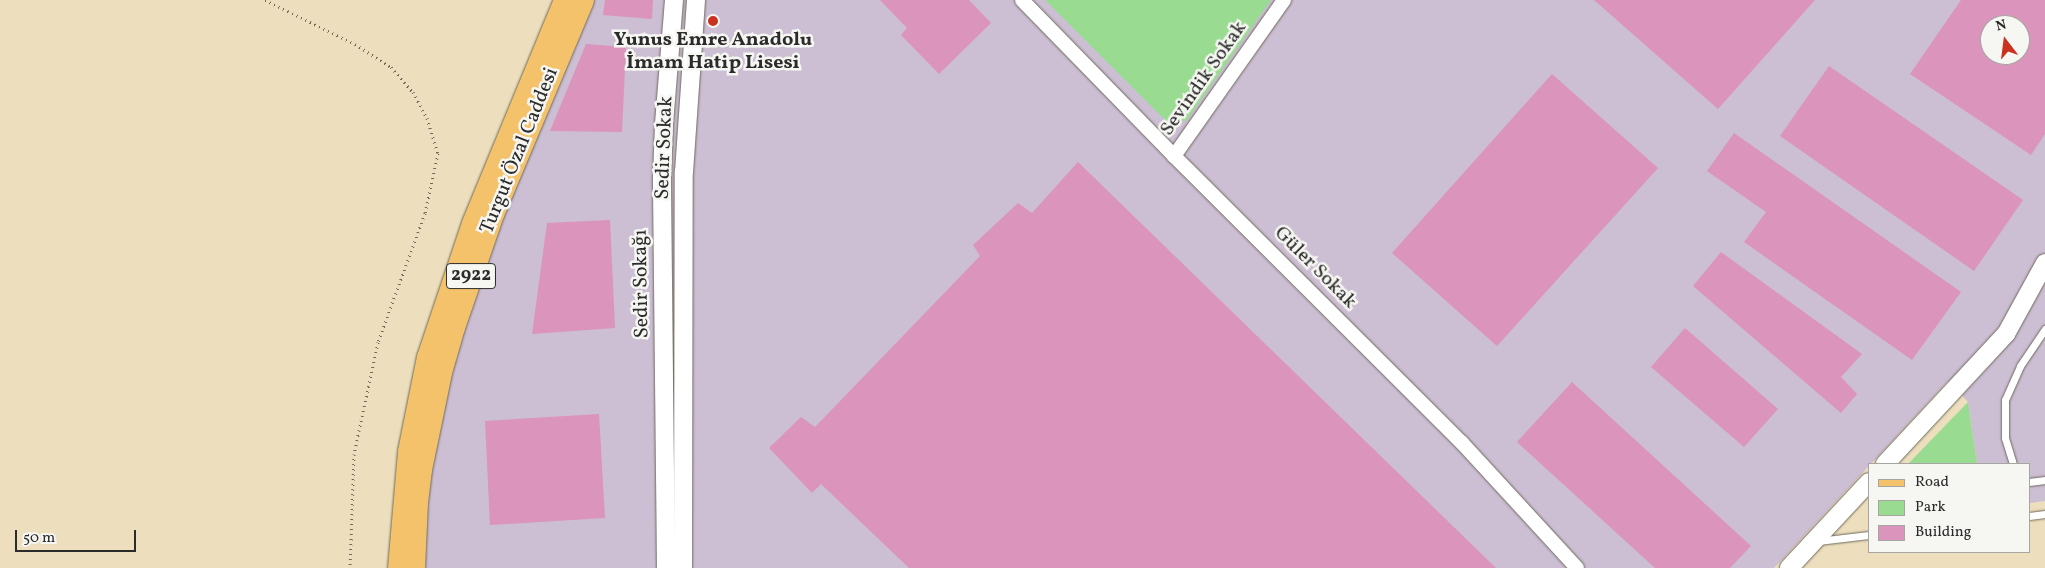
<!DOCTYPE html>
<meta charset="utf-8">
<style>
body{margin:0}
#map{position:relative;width:2045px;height:568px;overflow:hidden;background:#eddfbd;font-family:Vollkorn,serif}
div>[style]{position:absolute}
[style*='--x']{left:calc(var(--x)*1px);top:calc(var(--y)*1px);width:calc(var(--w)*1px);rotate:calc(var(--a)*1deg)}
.industrial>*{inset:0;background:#ccbed3}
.green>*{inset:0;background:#9adb92}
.building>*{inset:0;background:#db94bb}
.path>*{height:3px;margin-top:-1.5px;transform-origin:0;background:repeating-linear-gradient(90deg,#6f6a5e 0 1px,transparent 0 5px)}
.roads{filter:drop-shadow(0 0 1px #6f6a5e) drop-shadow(0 0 1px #6f6a5e)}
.service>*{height:7px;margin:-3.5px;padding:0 3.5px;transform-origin:3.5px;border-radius:3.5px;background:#fff}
.minor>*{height:14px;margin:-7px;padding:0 7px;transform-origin:7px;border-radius:7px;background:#fff}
.tertiary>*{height:18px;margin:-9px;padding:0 9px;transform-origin:9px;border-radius:9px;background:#fff}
.primary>*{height:21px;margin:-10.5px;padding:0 10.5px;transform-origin:10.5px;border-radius:10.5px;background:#f4c26a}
.dots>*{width:14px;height:14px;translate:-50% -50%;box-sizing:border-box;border:2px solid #f6f6f2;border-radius:50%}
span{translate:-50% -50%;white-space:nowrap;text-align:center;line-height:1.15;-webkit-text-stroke:5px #f6f6f2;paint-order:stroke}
.shield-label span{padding:1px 4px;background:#f6f6f2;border:1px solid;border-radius:4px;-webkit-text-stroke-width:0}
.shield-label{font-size:19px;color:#2b2b2b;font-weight:700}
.poi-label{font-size:20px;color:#2b2b2b;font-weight:700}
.street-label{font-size:20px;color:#2b2b2b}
.legend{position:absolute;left:1868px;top:463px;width:162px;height:90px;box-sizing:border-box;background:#f6f6f2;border:1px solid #a5a5a2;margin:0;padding:6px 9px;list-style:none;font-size:15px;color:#2b2b2b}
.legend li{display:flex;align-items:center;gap:10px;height:25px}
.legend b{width:25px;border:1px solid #a5a5a2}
.north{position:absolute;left:1980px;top:15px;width:50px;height:50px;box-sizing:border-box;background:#f6f6f2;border:1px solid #a5a5a2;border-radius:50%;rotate:345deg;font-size:14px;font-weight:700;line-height:20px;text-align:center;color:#2b2b2b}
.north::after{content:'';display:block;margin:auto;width:18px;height:22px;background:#c8321e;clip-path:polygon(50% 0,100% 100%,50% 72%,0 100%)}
.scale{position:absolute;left:15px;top:530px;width:121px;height:22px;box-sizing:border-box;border:2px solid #2b2b2b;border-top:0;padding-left:6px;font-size:15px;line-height:18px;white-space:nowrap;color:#2b2b2b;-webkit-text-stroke:4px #f6f6f2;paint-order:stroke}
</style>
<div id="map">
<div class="industrial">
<i style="clip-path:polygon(evenodd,574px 0,2045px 0,2045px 501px,2029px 503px,2029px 464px,1977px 464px,1968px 402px,1948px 381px,1774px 568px,407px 568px,414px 476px,574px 0,1990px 25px,2020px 25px,2020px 55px,1990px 55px,1990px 25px)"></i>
</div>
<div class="green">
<i style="clip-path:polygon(1045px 0,1271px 0,1186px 121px,1166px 121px)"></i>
<i style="clip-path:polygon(1968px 402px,1977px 464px,1908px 464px)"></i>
</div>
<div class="building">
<i style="clip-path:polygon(605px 0,653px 0,652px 19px,603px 15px)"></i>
<i style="clip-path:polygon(880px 0,969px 0,991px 23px,939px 74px,901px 35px,907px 28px)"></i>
<i style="clip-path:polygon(1594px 0,1815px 0,1718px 109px)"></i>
<i style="clip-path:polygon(evenodd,1961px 0,2045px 0,2045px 134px,2031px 155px,1910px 74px,1961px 0,1990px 25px,2020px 25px,2020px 55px,1990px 55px,1990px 25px)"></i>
<i style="clip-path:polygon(586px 44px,626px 47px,622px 132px,550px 131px)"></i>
<i style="clip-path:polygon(1829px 66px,2023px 200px,1974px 271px,1780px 136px)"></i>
<i style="clip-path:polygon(1552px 74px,1658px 168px,1497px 346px,1392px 253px)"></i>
<i style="clip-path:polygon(1734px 133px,1961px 292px,1912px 360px,1744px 242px,1766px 212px,1707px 171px)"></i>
<i style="clip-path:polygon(1078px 162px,1496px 568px,909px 568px,821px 484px,812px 493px,769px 448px,801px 417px,815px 427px,980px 256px,973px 245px,1018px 203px,1032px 213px)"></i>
<i style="clip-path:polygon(610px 220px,615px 328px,532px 334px,547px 223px)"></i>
<i style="clip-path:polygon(1721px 252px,1862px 354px,1841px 377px,1857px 394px,1841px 413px,1693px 286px)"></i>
<i style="clip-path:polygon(1685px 328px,1778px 409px,1744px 447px,1651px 367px)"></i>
<i style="clip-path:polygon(1572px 382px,1751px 546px,1730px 568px,1655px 568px,1517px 442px)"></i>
<i style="clip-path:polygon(599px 414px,605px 518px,490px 525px,485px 421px)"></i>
</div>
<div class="path">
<i style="--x:265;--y:0;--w:100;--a:26.1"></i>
<i style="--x:355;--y:44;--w:43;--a:32.6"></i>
<i style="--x:391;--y:67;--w:33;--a:49"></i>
<i style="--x:413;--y:92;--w:30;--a:62"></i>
<i style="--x:427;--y:118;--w:37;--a:73"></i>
<i style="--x:438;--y:153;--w:61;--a:102.2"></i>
<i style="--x:425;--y:213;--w:137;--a:110"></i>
<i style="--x:378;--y:342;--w:115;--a:102.1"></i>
<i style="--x:354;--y:454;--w:114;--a:92"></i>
</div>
<div class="roads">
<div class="service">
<i style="--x:2013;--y:464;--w:27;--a:-107"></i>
<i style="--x:2005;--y:438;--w:38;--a:-90"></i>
<i style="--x:2005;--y:400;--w:37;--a:-66"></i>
<i style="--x:2020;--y:366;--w:45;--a:-56"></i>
<i style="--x:2029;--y:482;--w:16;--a:-7"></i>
<i style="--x:2029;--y:516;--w:16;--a:-7"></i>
<i style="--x:1818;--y:541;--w:51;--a:-6.7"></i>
</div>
<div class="minor">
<i style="--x:1022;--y:0;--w:218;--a:45.7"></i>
<i style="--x:1174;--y:156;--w:407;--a:44.9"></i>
<i style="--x:1462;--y:443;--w:170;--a:47.4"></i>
<i style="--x:1174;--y:156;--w:191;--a:-54.8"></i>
</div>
<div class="tertiary">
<i style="--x:1885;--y:464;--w:178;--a:-47.1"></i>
<i style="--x:2006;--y:334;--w:81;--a:-61.2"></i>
<i style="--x:666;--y:568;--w:391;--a:-90.6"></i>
<i style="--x:662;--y:177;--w:53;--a:-87.8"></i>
<i style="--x:664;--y:124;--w:124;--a:-85.4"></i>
<i style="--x:683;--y:568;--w:396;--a:-89.9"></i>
<i style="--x:684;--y:172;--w:172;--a:-86"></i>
<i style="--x:1789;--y:568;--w:117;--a:-47.1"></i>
</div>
<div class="primary">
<i style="--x:398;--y:568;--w:117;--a:-85.1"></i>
<i style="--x:408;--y:451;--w:96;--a:-78.6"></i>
<i style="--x:427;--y:357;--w:141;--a:-71.4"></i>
<i style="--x:472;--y:223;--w:241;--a:-67.6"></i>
<i style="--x:414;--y:568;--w:66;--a:-87.4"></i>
<i style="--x:417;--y:502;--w:33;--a:-83"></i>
<i style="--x:421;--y:469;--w:99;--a:-78.3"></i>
<i style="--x:441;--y:372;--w:47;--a:-73.9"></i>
<i style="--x:454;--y:327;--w:120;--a:-71"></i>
<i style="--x:493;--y:214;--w:232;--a:-67.2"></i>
</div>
</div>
<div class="dots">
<i style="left:713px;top:21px;background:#c8321e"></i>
</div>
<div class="shield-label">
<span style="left:471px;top:276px">2922</span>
</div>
<div class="poi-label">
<span style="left:713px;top:52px">Yunus Emre Anadolu<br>İmam Hatip Lisesi</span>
</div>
<div class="street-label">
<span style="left:1204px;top:79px;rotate:-55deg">Sevindik Sokak</span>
<span style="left:665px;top:148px;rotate:-88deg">Sedir Sokak</span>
<span style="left:520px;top:151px;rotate:-68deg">Turgut Özal Caddesi</span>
<span style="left:1315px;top:268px;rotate:45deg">Güler Sokak</span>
<span style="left:642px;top:284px;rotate:-91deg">Sedir Sokağı</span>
</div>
<ul class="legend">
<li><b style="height:6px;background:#f4c26a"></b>Road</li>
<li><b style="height:14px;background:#9adb92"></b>Park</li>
<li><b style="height:14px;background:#db94bb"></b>Building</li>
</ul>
<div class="north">N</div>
<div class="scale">50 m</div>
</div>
